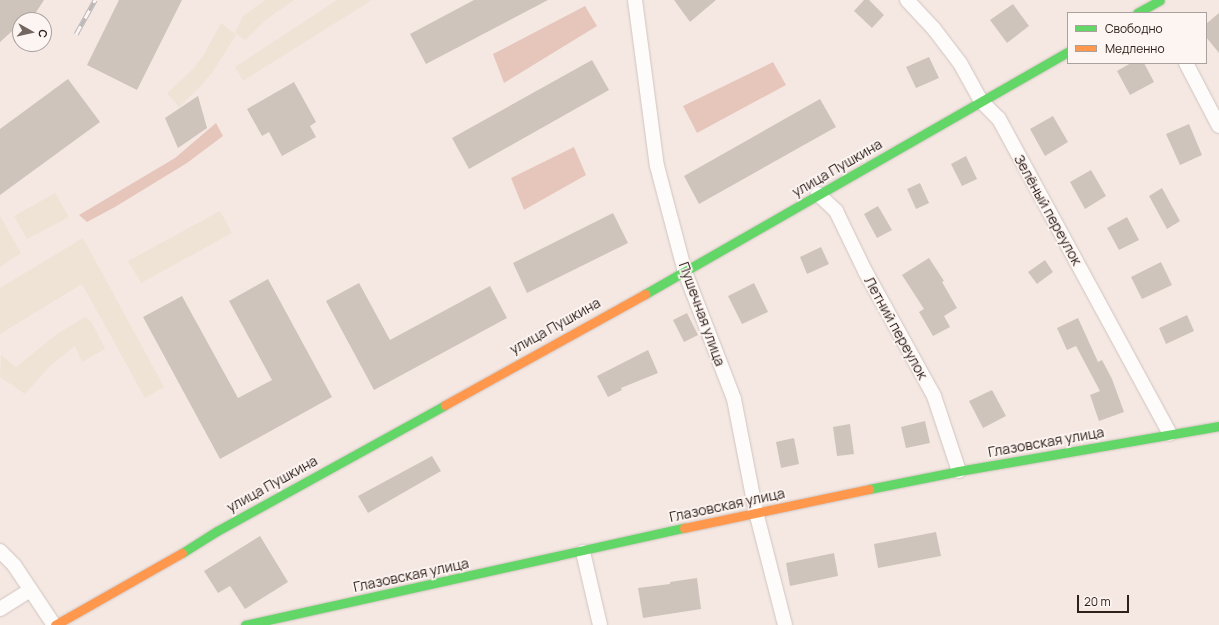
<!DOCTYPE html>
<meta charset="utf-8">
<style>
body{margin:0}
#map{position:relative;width:1219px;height:625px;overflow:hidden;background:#f5e8e3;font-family:Manrope,sans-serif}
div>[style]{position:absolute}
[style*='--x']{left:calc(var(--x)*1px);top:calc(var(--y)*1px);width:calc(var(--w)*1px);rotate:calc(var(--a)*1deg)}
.industrial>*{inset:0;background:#eee3d5}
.green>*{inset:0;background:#e6c6bb}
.building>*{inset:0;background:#cec4bc}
.roads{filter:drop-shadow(0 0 1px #d1c4bf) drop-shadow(0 0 1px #d1c4bf)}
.street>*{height:14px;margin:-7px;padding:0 7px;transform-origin:7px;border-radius:7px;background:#fefcfb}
.fast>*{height:9px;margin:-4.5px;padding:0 4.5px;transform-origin:4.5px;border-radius:4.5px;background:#63d668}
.slow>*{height:9px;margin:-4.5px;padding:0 4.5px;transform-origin:4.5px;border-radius:4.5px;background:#ff974d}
.rail>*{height:4.5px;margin-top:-2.25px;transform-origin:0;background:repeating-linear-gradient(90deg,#fdf5f2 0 9px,#bcb8b8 0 18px);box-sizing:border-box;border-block:1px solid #bcb8b8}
span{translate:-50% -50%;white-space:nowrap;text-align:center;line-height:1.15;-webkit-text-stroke:3.5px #fdf5f2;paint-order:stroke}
.street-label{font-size:14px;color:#2e201b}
.legend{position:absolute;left:1067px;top:12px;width:140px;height:52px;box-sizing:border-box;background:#fdf5f2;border:1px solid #aaa09c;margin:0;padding:5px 7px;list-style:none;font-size:12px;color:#2e201b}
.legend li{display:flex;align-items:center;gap:8px;height:20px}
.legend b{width:20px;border:1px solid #aaa09c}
.north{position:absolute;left:12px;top:12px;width:40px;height:40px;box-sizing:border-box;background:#fdf5f2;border:1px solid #aaa09c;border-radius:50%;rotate:98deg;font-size:11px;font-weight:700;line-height:16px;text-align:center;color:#2e201b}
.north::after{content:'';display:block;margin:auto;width:14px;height:18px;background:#746661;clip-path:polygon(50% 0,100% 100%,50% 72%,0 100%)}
.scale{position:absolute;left:1077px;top:595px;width:52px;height:18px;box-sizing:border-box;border:2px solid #2e201b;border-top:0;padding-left:5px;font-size:12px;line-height:14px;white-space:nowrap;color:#2e201b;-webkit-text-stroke:3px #fdf5f2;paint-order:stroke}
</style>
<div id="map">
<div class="industrial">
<i style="clip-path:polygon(265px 0,294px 0,267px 19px,245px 40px,235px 33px,243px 16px)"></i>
<i style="clip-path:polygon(337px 0,372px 0,243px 81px,235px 67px)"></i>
<i style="clip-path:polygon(221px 23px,236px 35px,214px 70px,200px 87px,179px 107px,167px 93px,191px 71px,203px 56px)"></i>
<i style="clip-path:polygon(55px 193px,69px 217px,27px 239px,14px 216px)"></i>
<i style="clip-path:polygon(220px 211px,232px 233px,141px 283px,128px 261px)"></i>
<i style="clip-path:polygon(0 216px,21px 253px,0 267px)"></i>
<i style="clip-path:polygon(83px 238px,164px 387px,145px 398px,82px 284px,0 334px,0 288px)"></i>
<i style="clip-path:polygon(85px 317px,91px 321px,105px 349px,82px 362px,75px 346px,50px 366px,25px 394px,0 377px,1px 355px,16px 367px,57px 334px)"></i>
</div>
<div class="green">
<i style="clip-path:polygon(585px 6px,597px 26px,504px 83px,493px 54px)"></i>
<i style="clip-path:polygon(773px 62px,786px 85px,697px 133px,683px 106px)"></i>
<i style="clip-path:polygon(216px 123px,223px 136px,187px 163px,115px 207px,87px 222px,79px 215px,175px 158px)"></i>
<i style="clip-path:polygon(574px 147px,586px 175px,524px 210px,511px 178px)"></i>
</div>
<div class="building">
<i style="clip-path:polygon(0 0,44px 0,31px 20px,20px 20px,20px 24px,0 42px)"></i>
<i style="clip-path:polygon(119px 0,182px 0,137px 90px,87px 65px)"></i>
<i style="clip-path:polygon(474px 0,548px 0,426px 64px,410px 34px)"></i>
<i style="clip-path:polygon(674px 0,716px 0,690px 22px)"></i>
<i style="clip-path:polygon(864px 0,869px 0,884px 15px,872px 28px,854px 11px)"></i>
<i style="clip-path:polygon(1013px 4px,1029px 26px,1007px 43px,990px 20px)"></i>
<i style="clip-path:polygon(1219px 13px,1219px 53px,1206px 37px,1206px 24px)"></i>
<i style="clip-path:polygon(929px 57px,939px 78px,916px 88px,906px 67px)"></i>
<i style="clip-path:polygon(592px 60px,609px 90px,469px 169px,452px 138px)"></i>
<i style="clip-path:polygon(1131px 63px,1144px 63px,1154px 82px,1130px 95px,1117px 71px)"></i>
<i style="clip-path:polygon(68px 79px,100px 122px,0 195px,0 129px)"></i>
<i style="clip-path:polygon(294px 82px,316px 122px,310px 126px,316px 137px,282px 156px,269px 132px,262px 136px,247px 109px)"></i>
<i style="clip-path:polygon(198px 96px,207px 128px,178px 148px,165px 118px)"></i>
<i style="clip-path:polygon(820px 99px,836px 127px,699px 204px,684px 176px)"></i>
<i style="clip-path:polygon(1053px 116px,1068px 142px,1045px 156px,1030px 129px)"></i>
<i style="clip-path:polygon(1189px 124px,1202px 155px,1180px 165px,1166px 134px)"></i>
<i style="clip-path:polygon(966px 156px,977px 179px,962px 186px,951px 164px)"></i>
<i style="clip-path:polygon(1091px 170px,1106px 196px,1085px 209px,1070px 182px)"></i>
<i style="clip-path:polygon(920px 183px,929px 203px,916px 209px,907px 189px)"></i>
<i style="clip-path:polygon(1162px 188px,1180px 221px,1167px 229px,1149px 196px)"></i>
<i style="clip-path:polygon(878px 206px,892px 230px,877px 238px,864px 214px)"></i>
<i style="clip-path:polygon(613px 213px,628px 243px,527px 293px,513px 263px)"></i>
<i style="clip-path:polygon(1127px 217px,1139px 240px,1119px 250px,1107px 228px)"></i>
<i style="clip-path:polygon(821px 247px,829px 264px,807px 274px,800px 257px)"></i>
<i style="clip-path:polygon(929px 258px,944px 281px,942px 282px,957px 308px,944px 316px,950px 327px,933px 336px,919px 312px,924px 309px,902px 275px)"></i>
<i style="clip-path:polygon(1045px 260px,1053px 272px,1037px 284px,1028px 272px)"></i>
<i style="clip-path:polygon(1161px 262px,1172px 285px,1142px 299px,1131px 277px)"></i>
<i style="clip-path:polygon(268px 279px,332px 397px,220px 459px,143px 317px,182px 296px,238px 398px,272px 380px,229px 301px)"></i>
<i style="clip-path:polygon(359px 283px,390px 340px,490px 286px,507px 318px,374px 390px,326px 301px)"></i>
<i style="clip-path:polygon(754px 283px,768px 312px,742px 324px,728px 296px)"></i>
<i style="clip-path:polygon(687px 313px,698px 335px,684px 342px,673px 320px)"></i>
<i style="clip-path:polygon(1187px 315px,1194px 331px,1166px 344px,1159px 328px)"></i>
<i style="clip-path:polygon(1078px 318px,1098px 362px,1102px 360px,1112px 379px,1124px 412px,1099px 421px,1090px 395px,1100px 391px,1076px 346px,1067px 350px,1057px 328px)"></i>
<i style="clip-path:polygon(648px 350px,658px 373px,621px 388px,622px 390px,608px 397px,597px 376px)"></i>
<i style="clip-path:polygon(992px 390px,1006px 416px,983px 428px,969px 401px)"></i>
<i style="clip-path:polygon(925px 421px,930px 443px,906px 448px,901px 427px)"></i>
<i style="clip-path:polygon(850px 424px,854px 454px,837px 456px,833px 427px)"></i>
<i style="clip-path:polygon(794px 438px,799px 464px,781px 468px,776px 442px)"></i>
<i style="clip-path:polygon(432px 456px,441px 471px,368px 513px,358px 496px)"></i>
<i style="clip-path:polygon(936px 532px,941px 556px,878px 568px,874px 544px)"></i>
<i style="clip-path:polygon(260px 536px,288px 582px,245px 609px,230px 586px,218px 593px,204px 571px)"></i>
<i style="clip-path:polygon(834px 553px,838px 576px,790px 586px,786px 563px)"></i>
<i style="clip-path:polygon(697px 578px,701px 609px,643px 618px,638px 588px,670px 584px,670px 582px)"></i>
</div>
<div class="roads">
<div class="street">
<i style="--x:635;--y:0;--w:167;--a:82.5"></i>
<i style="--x:657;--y:166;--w:110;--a:75.2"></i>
<i style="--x:685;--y:272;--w:136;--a:68.9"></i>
<i style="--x:734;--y:399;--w:115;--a:79"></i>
<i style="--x:756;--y:512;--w:117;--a:75.6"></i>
<i style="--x:907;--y:0;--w:40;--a:47"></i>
<i style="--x:934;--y:29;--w:43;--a:52.6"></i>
<i style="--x:960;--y:63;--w:43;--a:61.1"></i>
<i style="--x:981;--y:101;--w:25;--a:45"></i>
<i style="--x:999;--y:119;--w:358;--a:61.5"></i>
<i style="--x:1186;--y:63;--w:71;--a:62.4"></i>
<i style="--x:818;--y:194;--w:25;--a:43"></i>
<i style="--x:836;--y:211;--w:67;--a:64.2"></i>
<i style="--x:865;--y:271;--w:143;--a:61.1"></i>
<i style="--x:934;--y:396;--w:79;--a:71.6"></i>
<i style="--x:0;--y:551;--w:20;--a:45"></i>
<i style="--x:14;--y:565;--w:72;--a:56.3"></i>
<i style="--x:583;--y:552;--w:75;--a:76.9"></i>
<i style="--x:0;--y:609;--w:36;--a:-32"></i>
</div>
<div class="fast">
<i style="--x:1137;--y:13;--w:26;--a:-29"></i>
<i style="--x:645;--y:294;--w:487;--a:-29.8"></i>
<i style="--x:869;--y:489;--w:92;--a:-11.3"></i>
<i style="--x:959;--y:471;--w:264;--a:-9.8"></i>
<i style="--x:182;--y:553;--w:41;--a:-32.2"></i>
<i style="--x:217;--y:531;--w:260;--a:-28.9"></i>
<i style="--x:245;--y:625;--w:450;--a:-12.5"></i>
</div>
<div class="slow">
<i style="--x:445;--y:405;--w:229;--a:-29"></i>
<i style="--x:684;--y:528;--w:189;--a:-11.9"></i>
<i style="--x:55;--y:625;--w:146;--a:-29.6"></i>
</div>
</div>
<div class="rail">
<i style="--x:76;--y:34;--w:39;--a:-61"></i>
</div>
<div class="street-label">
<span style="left:837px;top:168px;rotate:-30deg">улица Пушкина</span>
<span style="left:1048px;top:210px;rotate:61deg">Зелёный переулок</span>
<span style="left:702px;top:314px;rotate:70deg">Пушечная улица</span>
<span style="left:555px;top:326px;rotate:-29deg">улица Пушкина</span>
<span style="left:896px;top:328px;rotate:61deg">Летний переулок</span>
<span style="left:1046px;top:442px;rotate:-10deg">Глазовская улица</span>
<span style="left:272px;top:484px;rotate:-29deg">улица Пушкина</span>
<span style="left:727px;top:505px;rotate:-12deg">Глазовская улица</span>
<span style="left:411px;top:575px;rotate:-12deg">Глазовская улица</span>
</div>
<ul class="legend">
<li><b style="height:5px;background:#63d668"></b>Свободно</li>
<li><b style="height:5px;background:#ff974d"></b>Медленно</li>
</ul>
<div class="north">С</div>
<div class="scale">20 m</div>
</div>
